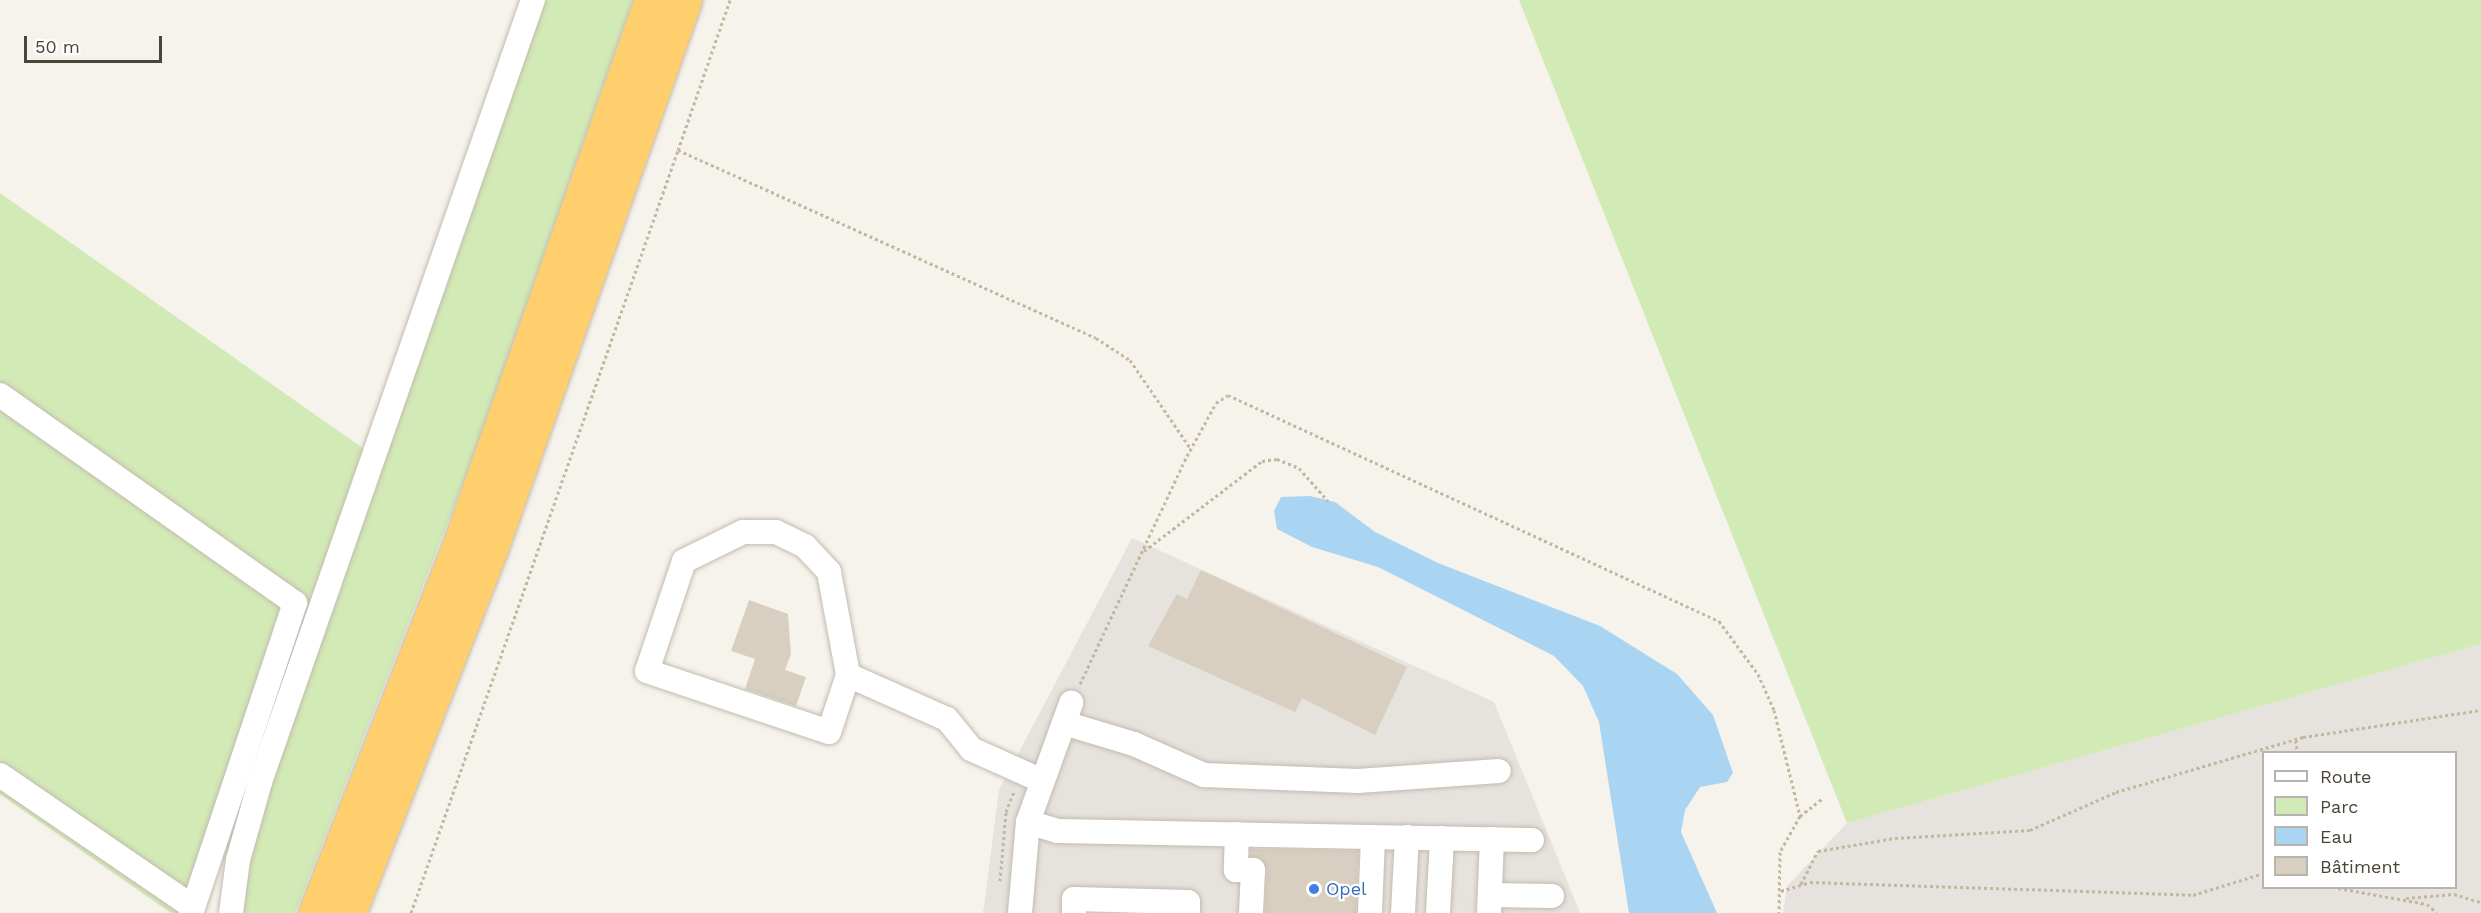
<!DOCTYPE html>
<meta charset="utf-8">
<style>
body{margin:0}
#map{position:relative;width:2481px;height:913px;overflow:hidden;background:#f6f3ec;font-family:"Work Sans",sans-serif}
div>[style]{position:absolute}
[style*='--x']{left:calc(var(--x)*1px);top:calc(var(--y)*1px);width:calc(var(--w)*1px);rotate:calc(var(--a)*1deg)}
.industrial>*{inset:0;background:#e6e2dd}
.green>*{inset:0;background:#d2eab5}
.water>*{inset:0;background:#a9d4f2}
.building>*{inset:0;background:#d8cfc1}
.path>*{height:3px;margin-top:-1.5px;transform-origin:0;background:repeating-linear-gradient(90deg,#c4b79f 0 3px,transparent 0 6px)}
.roads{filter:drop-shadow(0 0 2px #c2bbae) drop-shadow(0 0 2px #c2bbae)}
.minor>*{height:24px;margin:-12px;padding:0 12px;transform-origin:12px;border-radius:12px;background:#fff}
.highway>*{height:33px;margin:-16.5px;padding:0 16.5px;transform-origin:16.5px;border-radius:16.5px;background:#ffcf6e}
.dots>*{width:16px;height:16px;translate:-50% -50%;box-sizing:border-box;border:3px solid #fff;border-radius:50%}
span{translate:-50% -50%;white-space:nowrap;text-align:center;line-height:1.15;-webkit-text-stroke:4.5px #fff;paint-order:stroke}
.shop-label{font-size:18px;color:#366cbe}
.left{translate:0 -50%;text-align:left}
.legend{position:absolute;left:2262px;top:751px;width:195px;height:138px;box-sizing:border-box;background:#fff;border:2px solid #b7b4b0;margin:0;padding:8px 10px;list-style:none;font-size:18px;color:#4b4439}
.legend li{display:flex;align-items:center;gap:12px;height:30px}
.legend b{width:30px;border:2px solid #b7b4b0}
.scale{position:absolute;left:24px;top:36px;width:138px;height:27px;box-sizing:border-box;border:3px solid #4b4439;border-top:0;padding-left:8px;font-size:18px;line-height:21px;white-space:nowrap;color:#4b4439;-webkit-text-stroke:4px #fff;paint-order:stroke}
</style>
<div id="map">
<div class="industrial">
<i style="clip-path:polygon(1132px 538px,1494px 702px,1580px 913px,983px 913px,999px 790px)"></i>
<i style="clip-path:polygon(evenodd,2481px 644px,2481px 913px,1783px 913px,1787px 886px,1847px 823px,2481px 644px,2264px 752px,2456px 752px,2456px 888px,2264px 888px,2264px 752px)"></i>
</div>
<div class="green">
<i style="clip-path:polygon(543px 0,633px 0,467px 473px,295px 913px,238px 913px,255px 827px)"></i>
<i style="clip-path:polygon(1519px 0,2481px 0,2481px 644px,1847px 823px)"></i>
<i style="clip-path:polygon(0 193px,364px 449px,198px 913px,171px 913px,0 794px)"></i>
</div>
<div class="water">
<i style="clip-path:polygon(1310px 496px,1335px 502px,1375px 532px,1438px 563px,1600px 626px,1677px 674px,1713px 715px,1733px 773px,1727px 782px,1700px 787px,1685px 810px,1681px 832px,1717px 913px,1629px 913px,1599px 722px,1583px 686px,1554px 656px,1378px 567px,1312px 547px,1277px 529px,1274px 511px,1281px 497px)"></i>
</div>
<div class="building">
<i style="clip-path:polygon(1201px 570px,1407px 667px,1375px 735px,1302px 698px,1295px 712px,1148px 646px,1177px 594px,1187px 599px)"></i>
<i style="clip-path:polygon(749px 600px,788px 614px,791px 654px,785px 670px,806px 677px,796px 706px,745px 689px,755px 659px,731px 651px)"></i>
<i style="clip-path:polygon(1251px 849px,1358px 851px,1356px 913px,1265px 913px,1267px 870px,1261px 858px,1251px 856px)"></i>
</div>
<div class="path">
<i style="--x:730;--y:0;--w:159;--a:109.1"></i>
<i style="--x:678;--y:150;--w:458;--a:24.2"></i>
<i style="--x:1096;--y:338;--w:40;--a:32.9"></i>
<i style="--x:1130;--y:360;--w:108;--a:55.6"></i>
<i style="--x:1144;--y:551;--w:148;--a:-37.3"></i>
<i style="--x:1262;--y:461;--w:15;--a:-8"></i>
<i style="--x:1277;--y:459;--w:24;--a:22"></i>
<i style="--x:1299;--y:468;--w:44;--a:48.7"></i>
<i style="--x:1080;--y:684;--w:252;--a:-64.9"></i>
<i style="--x:1187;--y:456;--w:60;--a:-61.3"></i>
<i style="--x:1216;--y:403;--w:14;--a:-34"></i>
<i style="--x:1228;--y:395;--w:541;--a:24.72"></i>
<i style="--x:1719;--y:621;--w:66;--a:53.7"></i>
<i style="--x:1758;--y:674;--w:39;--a:66"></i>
<i style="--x:1774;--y:710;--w:109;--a:76.2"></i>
<i style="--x:1800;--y:816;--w:41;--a:119.1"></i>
<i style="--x:1780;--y:852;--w:61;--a:90.9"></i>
<i style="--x:2296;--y:740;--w:12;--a:85"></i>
<i style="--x:1800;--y:816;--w:28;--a:-38"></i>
<i style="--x:1000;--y:881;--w:69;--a:-85"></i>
<i style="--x:1006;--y:812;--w:22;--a:-69"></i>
<i style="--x:1801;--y:884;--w:37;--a:-63"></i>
<i style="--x:1818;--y:851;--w:78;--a:-9.6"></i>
<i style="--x:1895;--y:838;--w:135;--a:-3.4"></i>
<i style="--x:2030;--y:830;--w:94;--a:-23.8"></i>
<i style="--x:2116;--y:792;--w:195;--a:-16.4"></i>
<i style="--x:2303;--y:737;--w:180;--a:-8.6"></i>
<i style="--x:2338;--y:888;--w:90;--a:10.2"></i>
<i style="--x:2427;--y:904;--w:13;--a:42"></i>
<i style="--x:1781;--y:891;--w:30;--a:-17"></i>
<i style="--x:1810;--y:882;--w:383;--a:1.9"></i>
<i style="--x:2193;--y:895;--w:74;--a:-17.2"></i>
<i style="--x:2406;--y:898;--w:48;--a:-4.8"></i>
<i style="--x:2454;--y:894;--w:28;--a:17"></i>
<i style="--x:411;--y:913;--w:808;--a:-70.71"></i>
</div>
<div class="roads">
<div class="minor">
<i style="--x:0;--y:395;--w:361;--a:35.2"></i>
<i style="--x:295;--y:603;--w:327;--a:108.5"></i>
<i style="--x:848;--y:675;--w:60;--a:108.4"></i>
<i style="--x:829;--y:732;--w:192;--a:-161.5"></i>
<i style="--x:647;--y:671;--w:116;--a:-71.4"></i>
<i style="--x:684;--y:561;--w:66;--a:-26.2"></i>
<i style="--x:743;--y:532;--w:33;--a:0"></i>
<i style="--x:776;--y:532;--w:32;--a:26"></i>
<i style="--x:805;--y:546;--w:35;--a:47"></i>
<i style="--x:829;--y:572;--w:105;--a:79.5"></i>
<i style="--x:848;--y:675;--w:108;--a:24"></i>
<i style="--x:947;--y:719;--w:38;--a:51"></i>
<i style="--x:971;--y:749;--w:76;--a:24.2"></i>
<i style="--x:1064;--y:723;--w:73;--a:16.7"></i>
<i style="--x:1134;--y:744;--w:77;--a:23.9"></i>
<i style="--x:1204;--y:775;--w:154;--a:2.2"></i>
<i style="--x:1358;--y:781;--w:141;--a:-4.1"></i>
<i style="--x:0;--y:775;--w:234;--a:34.4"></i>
<i style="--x:1028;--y:822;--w:31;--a:17"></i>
<i style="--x:1058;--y:831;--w:474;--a:1.1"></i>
<i style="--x:1237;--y:834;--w:36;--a:92"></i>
<i style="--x:1236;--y:870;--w:17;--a:0"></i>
<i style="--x:1253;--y:870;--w:43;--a:92.7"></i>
<i style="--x:1490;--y:895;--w:62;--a:0.9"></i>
<i style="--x:231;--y:913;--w:53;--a:-82.5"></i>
<i style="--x:238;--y:860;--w:81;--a:-74.2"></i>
<i style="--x:260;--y:782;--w:828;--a:-70.76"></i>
<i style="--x:1020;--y:913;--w:91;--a:-85"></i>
<i style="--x:1028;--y:822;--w:127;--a:-70.1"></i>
<i style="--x:1074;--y:913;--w:14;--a:-90"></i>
<i style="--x:1074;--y:899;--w:114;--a:1.5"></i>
<i style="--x:1188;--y:902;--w:11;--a:90"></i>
<i style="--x:1370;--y:913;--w:76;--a:-87.7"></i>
<i style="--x:1403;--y:913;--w:76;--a:-87"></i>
<i style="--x:1438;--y:913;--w:75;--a:-86.9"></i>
<i style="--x:1489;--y:913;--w:74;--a:-87.7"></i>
</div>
<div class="highway">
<i style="--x:315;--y:913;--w:401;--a:-68.6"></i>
<i style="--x:461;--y:540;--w:572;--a:-70.62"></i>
<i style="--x:349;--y:913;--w:391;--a:-68.7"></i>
<i style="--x:491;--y:549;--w:582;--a:-70.54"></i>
</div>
</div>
<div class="dots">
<i style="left:1314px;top:889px;background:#3f7fe0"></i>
</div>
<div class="shop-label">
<span class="left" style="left:1326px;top:889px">Opel</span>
</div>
<ul class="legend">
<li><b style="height:8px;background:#fff"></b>Route</li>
<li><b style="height:16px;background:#d2eab5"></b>Parc</li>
<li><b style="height:16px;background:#a9d4f2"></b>Eau</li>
<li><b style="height:16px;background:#d8cfc1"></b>Bâtiment</li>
</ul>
<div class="scale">50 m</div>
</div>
